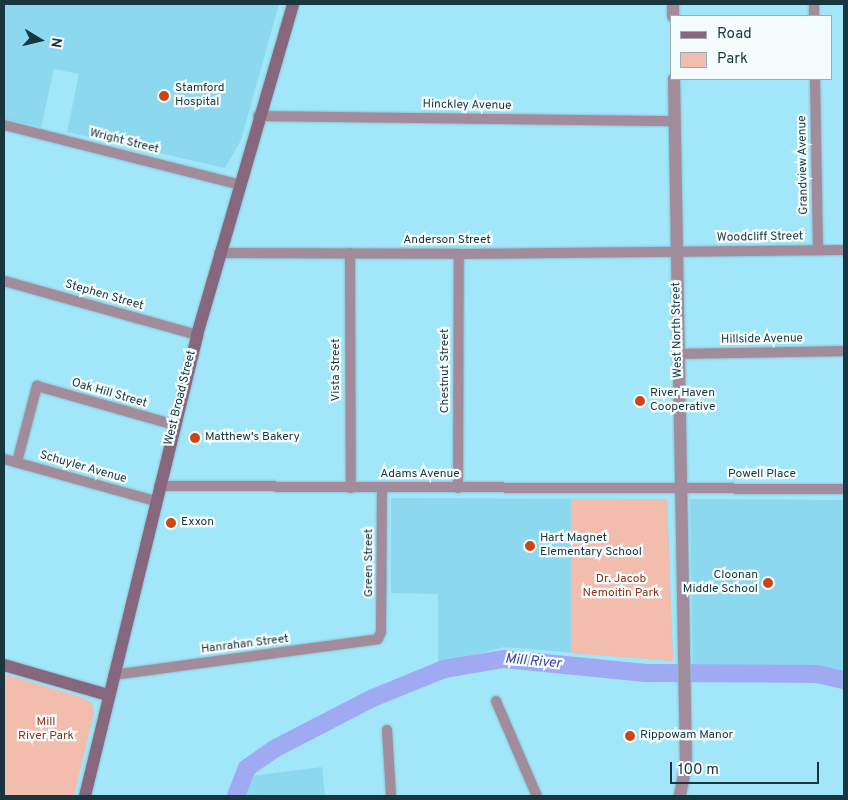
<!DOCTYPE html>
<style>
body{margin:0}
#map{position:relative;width:848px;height:800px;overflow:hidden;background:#a2e6f9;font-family:Overpass,sans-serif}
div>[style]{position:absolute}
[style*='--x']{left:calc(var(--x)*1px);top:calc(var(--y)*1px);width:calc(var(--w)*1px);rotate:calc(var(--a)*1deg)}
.built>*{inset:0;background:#8cd8ee}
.green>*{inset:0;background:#f2bdad}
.river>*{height:18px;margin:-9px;padding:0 9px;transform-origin:9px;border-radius:9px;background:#a0aaf3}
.roads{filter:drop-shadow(0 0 1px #87c3d3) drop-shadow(0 0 1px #87c3d3)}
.minor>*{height:10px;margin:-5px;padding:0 5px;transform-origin:5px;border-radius:5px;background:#a28c9b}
.tertiary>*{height:12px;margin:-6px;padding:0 6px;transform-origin:6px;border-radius:6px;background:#a28c9b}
.secondary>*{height:12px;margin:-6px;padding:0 6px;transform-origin:6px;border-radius:6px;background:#86677d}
.dots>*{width:14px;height:14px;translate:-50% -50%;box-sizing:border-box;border:2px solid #f5fcfe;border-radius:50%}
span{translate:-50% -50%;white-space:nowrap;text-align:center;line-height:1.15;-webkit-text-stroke:4.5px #f5fcfe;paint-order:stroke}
.poi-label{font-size:12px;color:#19353d}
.left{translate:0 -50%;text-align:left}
.right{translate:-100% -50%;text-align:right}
.street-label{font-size:12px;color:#19353d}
.park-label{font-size:12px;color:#913213}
.water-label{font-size:14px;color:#3f4295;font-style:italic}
.frame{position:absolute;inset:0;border:5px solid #19353d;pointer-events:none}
.legend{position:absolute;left:670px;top:15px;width:162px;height:65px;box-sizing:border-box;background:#f5fcfe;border:1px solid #9dacb1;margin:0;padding:6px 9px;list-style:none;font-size:15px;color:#19353d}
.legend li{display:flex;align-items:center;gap:10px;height:25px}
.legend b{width:25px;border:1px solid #9dacb1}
.north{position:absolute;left:15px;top:15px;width:50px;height:50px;-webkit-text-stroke:4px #f5fcfe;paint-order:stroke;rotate:99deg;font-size:14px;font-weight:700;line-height:20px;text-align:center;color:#19353d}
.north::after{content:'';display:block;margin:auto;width:18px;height:22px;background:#19353d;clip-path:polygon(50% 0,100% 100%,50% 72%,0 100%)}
.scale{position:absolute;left:670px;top:762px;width:149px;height:22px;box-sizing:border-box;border:2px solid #19353d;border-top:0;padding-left:6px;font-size:15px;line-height:18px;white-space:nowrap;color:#19353d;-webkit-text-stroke:4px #f5fcfe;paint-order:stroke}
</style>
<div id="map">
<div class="built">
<i style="clip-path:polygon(4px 4px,279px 4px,241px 140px,225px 168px,67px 132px,79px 74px,54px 69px,41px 127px,4px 119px)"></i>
<i style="clip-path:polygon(391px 498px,667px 499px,673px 661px,504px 647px,438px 665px,438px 594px,391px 593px)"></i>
<i style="clip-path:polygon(690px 499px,844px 500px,844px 671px,799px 667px,693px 667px)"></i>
<i style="clip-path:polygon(322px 767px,325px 796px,235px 796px,235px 778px)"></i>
</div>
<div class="green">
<i style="clip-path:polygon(571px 499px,667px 499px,673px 661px,571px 653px)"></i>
<i style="clip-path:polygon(4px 674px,84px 698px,92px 703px,94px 713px,74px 796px,4px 796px)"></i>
</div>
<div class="river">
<i style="--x:236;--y:796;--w:30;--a:-69"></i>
<i style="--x:247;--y:768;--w:33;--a:-35"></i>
<i style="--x:274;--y:749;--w:111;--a:-27.3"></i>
<i style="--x:373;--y:698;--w:77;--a:-22.2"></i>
<i style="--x:444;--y:669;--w:61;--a:-9.5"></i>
<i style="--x:504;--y:659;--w:143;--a:5.6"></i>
<i style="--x:646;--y:673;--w:171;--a:0.3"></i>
<i style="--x:817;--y:674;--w:28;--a:13"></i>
</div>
<div class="roads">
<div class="minor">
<i style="--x:814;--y:4;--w:12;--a:90"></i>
<i style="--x:815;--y:79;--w:171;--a:89"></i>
<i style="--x:258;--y:116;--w:416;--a:0.7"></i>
<i style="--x:4;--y:125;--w:241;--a:14.2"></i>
<i style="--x:219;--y:253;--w:240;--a:0.2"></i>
<i style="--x:459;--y:254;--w:385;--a:-0.6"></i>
<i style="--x:350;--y:253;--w:235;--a:89.8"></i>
<i style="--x:4;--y:281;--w:200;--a:15.6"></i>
<i style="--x:679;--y:354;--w:165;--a:-1"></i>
<i style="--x:4;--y:459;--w:157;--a:15.5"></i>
<i style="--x:17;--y:462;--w:79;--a:-75.3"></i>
<i style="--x:37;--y:386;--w:143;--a:15.8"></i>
<i style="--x:159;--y:486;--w:685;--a:0.25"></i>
<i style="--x:458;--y:488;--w:234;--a:-89.8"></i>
<i style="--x:113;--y:675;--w:267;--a:-7.7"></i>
<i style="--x:378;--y:639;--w:8;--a:-67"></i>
<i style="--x:381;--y:632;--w:144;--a:-89.6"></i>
<i style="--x:496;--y:701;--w:103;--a:66.7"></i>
<i style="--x:387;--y:730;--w:66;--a:86.5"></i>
</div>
<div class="tertiary">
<i style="--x:673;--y:4;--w:12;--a:90"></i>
<i style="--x:674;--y:79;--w:685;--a:89"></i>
<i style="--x:686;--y:764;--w:33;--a:101"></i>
</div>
<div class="secondary">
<i style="--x:4;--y:665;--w:108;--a:16.1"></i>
<i style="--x:85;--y:796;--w:474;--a:-76.3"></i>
<i style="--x:197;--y:335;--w:345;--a:-73.8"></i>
</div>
</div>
<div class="dots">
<i style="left:164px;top:96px;background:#cd4515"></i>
<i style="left:640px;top:401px;background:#cd4515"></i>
<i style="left:195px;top:438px;background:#cd4515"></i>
<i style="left:171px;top:523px;background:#cd4515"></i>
<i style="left:530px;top:546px;background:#cd4515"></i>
<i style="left:768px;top:583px;background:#cd4515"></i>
<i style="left:630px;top:736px;background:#cd4515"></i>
</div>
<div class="poi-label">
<span class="left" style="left:175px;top:96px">Stamford<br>Hospital</span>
<span class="left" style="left:650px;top:401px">River Haven<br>Cooperative</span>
<span class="left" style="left:205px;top:438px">Matthew's Bakery</span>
<span class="left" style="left:181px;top:523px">Exxon</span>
<span class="left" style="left:540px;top:546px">Hart Magnet<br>Elementary School</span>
<span class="right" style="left:758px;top:583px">Cloonan<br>Middle School</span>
<span class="left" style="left:640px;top:736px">Rippowam Manor</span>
</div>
<div class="street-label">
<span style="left:467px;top:106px;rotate:1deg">Hinckley Avenue</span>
<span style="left:124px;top:142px;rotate:14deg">Wright Street</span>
<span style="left:804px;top:165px;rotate:-91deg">Grandview Avenue</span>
<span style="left:760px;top:238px;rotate:-1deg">Woodcliff Street</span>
<span style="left:447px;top:241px">Anderson Street</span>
<span style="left:104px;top:296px;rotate:16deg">Stephen Street</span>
<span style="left:678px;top:330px;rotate:-91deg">West North Street</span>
<span style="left:762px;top:340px;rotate:-1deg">Hillside Avenue</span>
<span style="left:337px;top:370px;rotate:-90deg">Vista Street</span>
<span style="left:446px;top:371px;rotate:-90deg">Chestnut Street</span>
<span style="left:109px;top:394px;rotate:16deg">Oak Hill Street</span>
<span style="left:181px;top:398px;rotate:-76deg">West Broad Street</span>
<span style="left:83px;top:468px;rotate:16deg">Schuyler Avenue</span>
<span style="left:420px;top:475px">Adams Avenue</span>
<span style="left:762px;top:475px">Powell Place</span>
<span style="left:370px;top:563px;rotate:-90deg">Green Street</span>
<span style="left:245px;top:645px;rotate:-7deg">Hanrahan Street</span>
</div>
<div class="park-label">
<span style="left:621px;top:587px">Dr. Jacob<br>Nemoitin Park</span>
<span style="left:46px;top:730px">Mill<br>River Park</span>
</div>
<div class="water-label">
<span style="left:533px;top:662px;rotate:5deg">Mill River</span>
</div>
<div class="frame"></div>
<ul class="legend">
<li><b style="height:6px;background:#86677d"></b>Road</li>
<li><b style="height:14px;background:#f2bdad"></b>Park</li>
</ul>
<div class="north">N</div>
<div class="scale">100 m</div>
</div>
